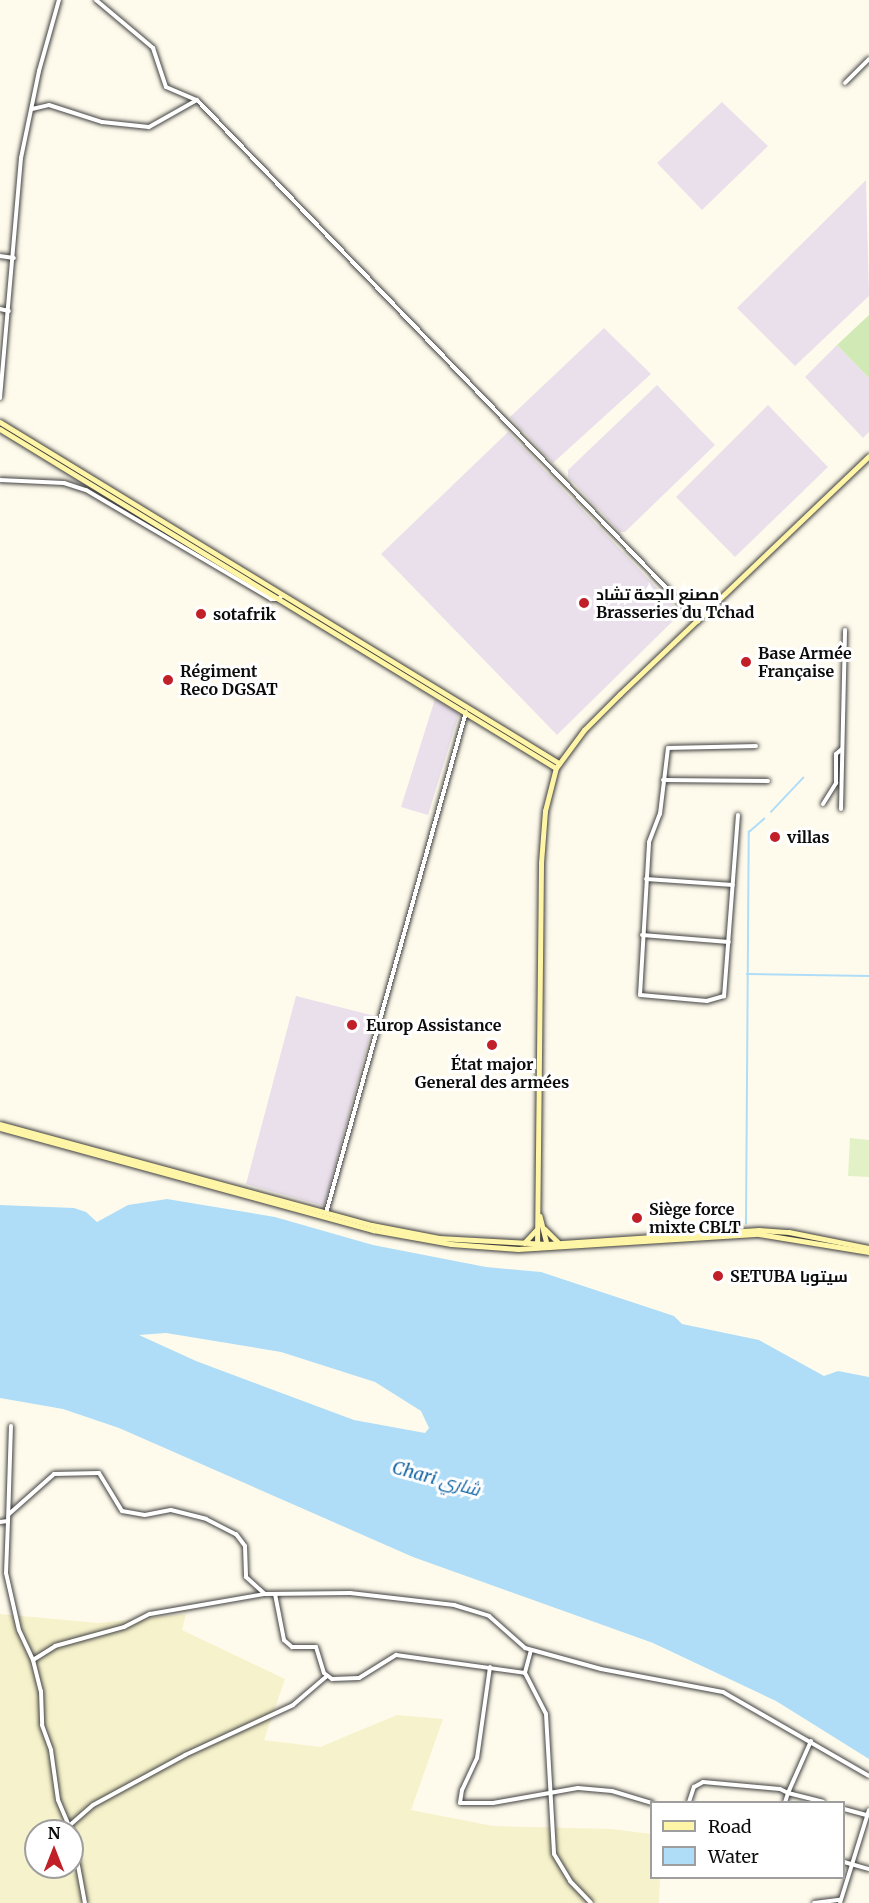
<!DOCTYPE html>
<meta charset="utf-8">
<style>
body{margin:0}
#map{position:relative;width:869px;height:1903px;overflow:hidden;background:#fffbec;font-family:Merriweather,Cairo,serif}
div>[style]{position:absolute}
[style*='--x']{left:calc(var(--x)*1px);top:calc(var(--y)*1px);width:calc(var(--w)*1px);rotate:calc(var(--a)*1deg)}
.industrial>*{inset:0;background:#eae0ec}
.farmland>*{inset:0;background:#f6f2cb}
.green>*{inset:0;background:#d1eab5}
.pitch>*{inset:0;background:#e3f1c7}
.water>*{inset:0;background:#afddf8}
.stream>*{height:1.5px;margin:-0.75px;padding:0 0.75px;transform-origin:0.75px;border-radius:0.75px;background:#afddf8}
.roads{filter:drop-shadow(0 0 2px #3f3f3f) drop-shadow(0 0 2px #3f3f3f)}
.street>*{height:4px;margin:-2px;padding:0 2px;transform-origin:2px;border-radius:2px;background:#fff}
.secondary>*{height:4.5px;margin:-2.25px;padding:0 2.25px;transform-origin:2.25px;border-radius:2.25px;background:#fff5a7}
.dots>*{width:16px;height:16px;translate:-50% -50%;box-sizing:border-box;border:3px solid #fff;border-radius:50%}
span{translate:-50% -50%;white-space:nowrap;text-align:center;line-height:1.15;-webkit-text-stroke:6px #fff;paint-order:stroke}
.poi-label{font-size:16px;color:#0c0c0c;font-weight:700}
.left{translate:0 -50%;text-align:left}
.water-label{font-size:18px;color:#1264a2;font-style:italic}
.legend{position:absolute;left:650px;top:1801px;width:195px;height:78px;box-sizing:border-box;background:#fff;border:2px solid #9e9e9e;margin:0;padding:8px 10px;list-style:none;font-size:18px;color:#0c0c0c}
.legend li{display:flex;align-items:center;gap:12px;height:30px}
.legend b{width:30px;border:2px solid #9e9e9e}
.north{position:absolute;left:24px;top:1819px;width:60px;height:60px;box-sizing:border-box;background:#fff;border:2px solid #9e9e9e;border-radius:50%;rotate:0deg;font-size:16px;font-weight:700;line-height:24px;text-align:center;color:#0c0c0c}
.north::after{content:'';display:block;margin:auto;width:21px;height:27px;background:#c12029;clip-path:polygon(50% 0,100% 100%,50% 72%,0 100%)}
</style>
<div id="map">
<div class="industrial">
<i style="clip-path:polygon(722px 102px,768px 146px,702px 210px,657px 163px)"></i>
<i style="clip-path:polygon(866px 180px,869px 296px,795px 366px,737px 308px)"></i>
<i style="clip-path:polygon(604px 328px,651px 374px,553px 463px,510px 417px)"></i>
<i style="clip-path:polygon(837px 345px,869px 378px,869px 432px,863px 438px,805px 377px)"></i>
<i style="clip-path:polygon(657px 385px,715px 445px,625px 532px,620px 532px,568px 477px,568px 470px)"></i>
<i style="clip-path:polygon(768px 405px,828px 467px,735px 557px,676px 497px)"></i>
<i style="clip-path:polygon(508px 432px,681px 613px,557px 735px,381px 554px)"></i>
<i style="clip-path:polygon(435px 699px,459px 714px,428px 815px,401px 807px)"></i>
<i style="clip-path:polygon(296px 996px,375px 1016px,324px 1206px,246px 1184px)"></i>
</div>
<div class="farmland">
<i style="clip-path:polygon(evenodd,0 1614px,98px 1623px,186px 1614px,182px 1630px,285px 1679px,264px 1740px,320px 1747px,397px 1715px,443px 1719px,411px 1810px,493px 1826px,611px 1829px,651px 1834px,652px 1878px,660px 1878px,659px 1903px,0 1903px,0 1614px,36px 1831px,72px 1831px,72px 1867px,36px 1867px,36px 1831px)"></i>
</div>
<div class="green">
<i style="clip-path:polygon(869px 315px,869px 378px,837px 345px)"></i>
</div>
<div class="pitch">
<i style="clip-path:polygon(850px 1138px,869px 1140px,869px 1177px,848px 1176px)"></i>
</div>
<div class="water">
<i style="clip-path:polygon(evenodd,167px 1199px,275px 1217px,373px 1245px,486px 1267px,541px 1272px,674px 1316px,682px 1324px,759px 1340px,824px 1376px,838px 1371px,869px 1377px,869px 1759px,776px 1701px,653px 1643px,413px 1557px,119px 1428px,63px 1409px,0 1398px,0 1205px,74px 1208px,86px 1212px,97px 1222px,128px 1205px,167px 1199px,166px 1333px,281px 1352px,375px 1382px,421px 1411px,429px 1428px,425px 1433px,354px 1420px,196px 1361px,139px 1335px,166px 1333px)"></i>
</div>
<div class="stream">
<i style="--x:771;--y:812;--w:47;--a:-46.7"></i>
<i style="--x:747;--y:974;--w:122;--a:0.9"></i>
<i style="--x:746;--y:1224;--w:392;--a:-89.6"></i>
<i style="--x:749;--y:832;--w:20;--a:-41"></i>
</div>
<div class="roads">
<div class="street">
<i style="--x:96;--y:0;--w:75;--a:40.1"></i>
<i style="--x:153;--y:48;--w:41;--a:71.6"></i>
<i style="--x:166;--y:87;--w:34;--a:23"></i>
<i style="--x:197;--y:100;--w:723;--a:46.12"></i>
<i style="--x:845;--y:83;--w:34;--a:-45"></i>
<i style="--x:32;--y:109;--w:17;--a:-13"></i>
<i style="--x:49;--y:105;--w:56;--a:17.8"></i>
<i style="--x:102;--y:122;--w:47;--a:6.1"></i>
<i style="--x:149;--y:127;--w:55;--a:-29.4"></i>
<i style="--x:0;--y:256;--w:14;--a:8"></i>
<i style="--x:0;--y:309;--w:9;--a:13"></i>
<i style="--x:0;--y:398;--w:241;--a:-85"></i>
<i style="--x:21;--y:158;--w:89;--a:-78.3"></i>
<i style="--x:39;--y:71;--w:74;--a:-74.3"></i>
<i style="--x:0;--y:480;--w:64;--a:2.7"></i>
<i style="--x:64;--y:483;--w:23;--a:18"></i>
<i style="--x:86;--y:490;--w:215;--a:30.5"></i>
<i style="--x:271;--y:599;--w:8;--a:0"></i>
<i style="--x:279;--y:599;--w:5;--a:-53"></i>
<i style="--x:663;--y:780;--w:105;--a:0.5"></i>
<i style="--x:823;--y:804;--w:25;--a:-58"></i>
<i style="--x:836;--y:783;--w:29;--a:-90"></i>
<i style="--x:836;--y:754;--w:8;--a:-40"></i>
<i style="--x:841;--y:809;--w:179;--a:-88.7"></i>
<i style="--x:738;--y:815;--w:182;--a:94.4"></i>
<i style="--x:724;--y:996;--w:18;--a:164"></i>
<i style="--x:707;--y:1001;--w:67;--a:-174.9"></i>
<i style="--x:640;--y:995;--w:153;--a:-86.6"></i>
<i style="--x:649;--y:842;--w:30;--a:-69"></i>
<i style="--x:660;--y:814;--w:66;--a:-83.1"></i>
<i style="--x:668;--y:748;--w:88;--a:-1.3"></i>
<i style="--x:646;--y:879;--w:87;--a:3.9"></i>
<i style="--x:642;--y:935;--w:87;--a:4.6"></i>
<i style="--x:326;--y:1213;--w:520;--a:-74.39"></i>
<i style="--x:9;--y:1514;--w:60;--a:-41.6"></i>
<i style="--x:54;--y:1474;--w:45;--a:-1.3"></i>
<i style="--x:99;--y:1473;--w:44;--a:58.8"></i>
<i style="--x:122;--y:1511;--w:23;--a:10"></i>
<i style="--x:145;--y:1515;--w:26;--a:-11"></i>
<i style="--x:171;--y:1510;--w:36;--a:14"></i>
<i style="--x:206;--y:1519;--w:34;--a:27"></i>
<i style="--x:236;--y:1534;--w:15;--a:53"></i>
<i style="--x:245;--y:1546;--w:31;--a:88"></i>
<i style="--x:246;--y:1577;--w:25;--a:42"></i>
<i style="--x:8;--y:1521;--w:52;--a:92.2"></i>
<i style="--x:6;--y:1573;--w:58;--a:77.2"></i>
<i style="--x:19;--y:1630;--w:33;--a:65"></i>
<i style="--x:33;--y:1660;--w:32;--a:76"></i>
<i style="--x:41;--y:1691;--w:34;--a:88"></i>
<i style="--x:42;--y:1725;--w:27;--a:70"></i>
<i style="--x:51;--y:1750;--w:50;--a:82"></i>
<i style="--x:58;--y:1800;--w:34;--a:67"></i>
<i style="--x:0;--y:1522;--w:8;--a:-7"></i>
<i style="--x:8;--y:1521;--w:95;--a:-88.2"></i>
<i style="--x:275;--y:1594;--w:47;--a:78.9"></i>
<i style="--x:284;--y:1640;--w:11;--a:41"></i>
<i style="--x:292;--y:1647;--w:24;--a:0"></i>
<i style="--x:316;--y:1647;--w:27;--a:73"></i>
<i style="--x:324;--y:1673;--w:10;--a:37"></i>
<i style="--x:332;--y:1679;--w:27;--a:-2"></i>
<i style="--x:359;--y:1678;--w:44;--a:-31.9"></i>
<i style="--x:396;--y:1655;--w:130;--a:7.9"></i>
<i style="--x:531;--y:1650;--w:24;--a:105"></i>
<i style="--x:525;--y:1673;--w:46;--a:62.9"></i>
<i style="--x:546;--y:1714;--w:140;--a:86.7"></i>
<i style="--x:554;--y:1854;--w:31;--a:59"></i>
<i style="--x:570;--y:1881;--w:30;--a:46"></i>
<i style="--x:33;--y:1660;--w:26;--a:-32"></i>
<i style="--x:55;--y:1646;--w:72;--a:-15.4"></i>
<i style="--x:124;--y:1627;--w:29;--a:-27"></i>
<i style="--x:150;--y:1614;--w:117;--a:-9.9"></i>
<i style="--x:265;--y:1594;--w:85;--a:-0.7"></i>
<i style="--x:350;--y:1593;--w:105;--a:6.6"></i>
<i style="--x:454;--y:1605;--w:37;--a:17"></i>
<i style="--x:489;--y:1616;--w:48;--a:41.6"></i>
<i style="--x:525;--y:1648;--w:79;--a:15.4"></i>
<i style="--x:601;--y:1669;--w:124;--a:10.7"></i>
<i style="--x:723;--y:1692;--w:168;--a:29.9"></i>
<i style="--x:490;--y:1667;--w:92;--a:98.1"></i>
<i style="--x:477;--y:1758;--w:35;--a:115"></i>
<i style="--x:462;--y:1790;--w:13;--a:99"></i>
<i style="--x:460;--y:1803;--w:33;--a:0"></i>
<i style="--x:493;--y:1803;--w:86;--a:-10"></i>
<i style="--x:578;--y:1788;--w:34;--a:5"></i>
<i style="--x:612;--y:1791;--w:42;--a:16.7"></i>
<i style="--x:811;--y:1741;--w:57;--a:113.9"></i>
<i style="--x:788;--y:1793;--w:36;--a:14"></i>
<i style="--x:689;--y:1802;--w:16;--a:-72"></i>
<i style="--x:694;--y:1787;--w:10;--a:-29"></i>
<i style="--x:703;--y:1782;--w:77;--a:5.2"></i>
<i style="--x:780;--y:1789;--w:9;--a:27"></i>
<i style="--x:788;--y:1793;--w:9;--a:108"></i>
<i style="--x:844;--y:1809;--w:24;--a:15"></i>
<i style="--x:70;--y:1825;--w:30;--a:-41"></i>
<i style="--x:93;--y:1805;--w:105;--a:-28.5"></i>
<i style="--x:185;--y:1755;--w:119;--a:-24.8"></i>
<i style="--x:293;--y:1705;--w:45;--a:-40.5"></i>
<i style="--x:72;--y:1833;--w:71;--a:79.5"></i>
<i style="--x:844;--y:1862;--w:26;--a:16"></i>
<i style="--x:814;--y:1903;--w:26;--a:-7"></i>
<i style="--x:840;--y:1903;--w:97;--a:-72.7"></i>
</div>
<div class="secondary">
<i style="--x:0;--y:422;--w:655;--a:31.38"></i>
<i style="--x:0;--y:429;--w:651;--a:31.37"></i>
<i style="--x:0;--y:1124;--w:385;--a:15.2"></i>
<i style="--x:372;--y:1225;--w:68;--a:11"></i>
<i style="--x:439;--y:1238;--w:108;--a:3.2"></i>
<i style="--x:547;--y:1244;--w:212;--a:-3.8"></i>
<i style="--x:759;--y:1230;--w:30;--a:4"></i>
<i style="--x:789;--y:1232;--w:82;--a:11.3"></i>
<i style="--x:0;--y:1128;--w:387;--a:15.3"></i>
<i style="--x:373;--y:1230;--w:79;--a:10.2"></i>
<i style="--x:451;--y:1244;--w:67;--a:4.3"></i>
<i style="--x:518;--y:1249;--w:241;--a:-3.6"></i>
<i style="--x:759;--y:1234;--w:111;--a:9.3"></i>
<i style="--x:540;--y:1216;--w:30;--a:76"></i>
<i style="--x:545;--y:1229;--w:18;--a:45"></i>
<i style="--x:524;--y:1243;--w:18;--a:-47"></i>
<i style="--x:537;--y:1248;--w:385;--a:-89.4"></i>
<i style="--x:541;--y:863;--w:52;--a:-85.6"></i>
<i style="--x:545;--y:811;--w:44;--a:-75.7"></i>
<i style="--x:556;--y:768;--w:47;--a:-53.6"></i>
<i style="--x:584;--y:730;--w:51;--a:-45"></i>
<i style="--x:620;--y:694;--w:344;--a:-43.7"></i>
</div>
</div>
<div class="dots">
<i style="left:584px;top:603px;background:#c12029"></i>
<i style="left:201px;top:614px;background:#c12029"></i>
<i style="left:746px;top:662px;background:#c12029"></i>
<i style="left:168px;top:680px;background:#c12029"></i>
<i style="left:775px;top:837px;background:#c12029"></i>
<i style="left:352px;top:1025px;background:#c12029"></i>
<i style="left:492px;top:1045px;background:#c12029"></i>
<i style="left:637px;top:1218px;background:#c12029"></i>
<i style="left:718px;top:1276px;background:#c12029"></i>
</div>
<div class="poi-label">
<span class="left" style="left:596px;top:603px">مصنع الجعة تشاد<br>Brasseries du Tchad</span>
<span class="left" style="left:213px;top:614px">sotafrik</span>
<span class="left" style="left:758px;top:662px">Base Armée<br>Française</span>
<span class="left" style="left:180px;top:680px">Régiment<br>Reco DGSAT</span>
<span class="left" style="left:787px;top:837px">villas</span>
<span class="left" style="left:366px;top:1025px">Europ Assistance</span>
<span style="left:492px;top:1073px">État major<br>General des armées</span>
<span class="left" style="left:649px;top:1218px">Siège force<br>mixte CBLT</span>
<span class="left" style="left:730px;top:1276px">SETUBA سيتوبا</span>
</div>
<div class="water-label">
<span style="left:436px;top:1479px;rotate:15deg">Chari شاري</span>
</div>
<ul class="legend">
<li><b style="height:8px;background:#fff5a7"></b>Road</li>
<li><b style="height:16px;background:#afddf8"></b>Water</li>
</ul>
<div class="north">N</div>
</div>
